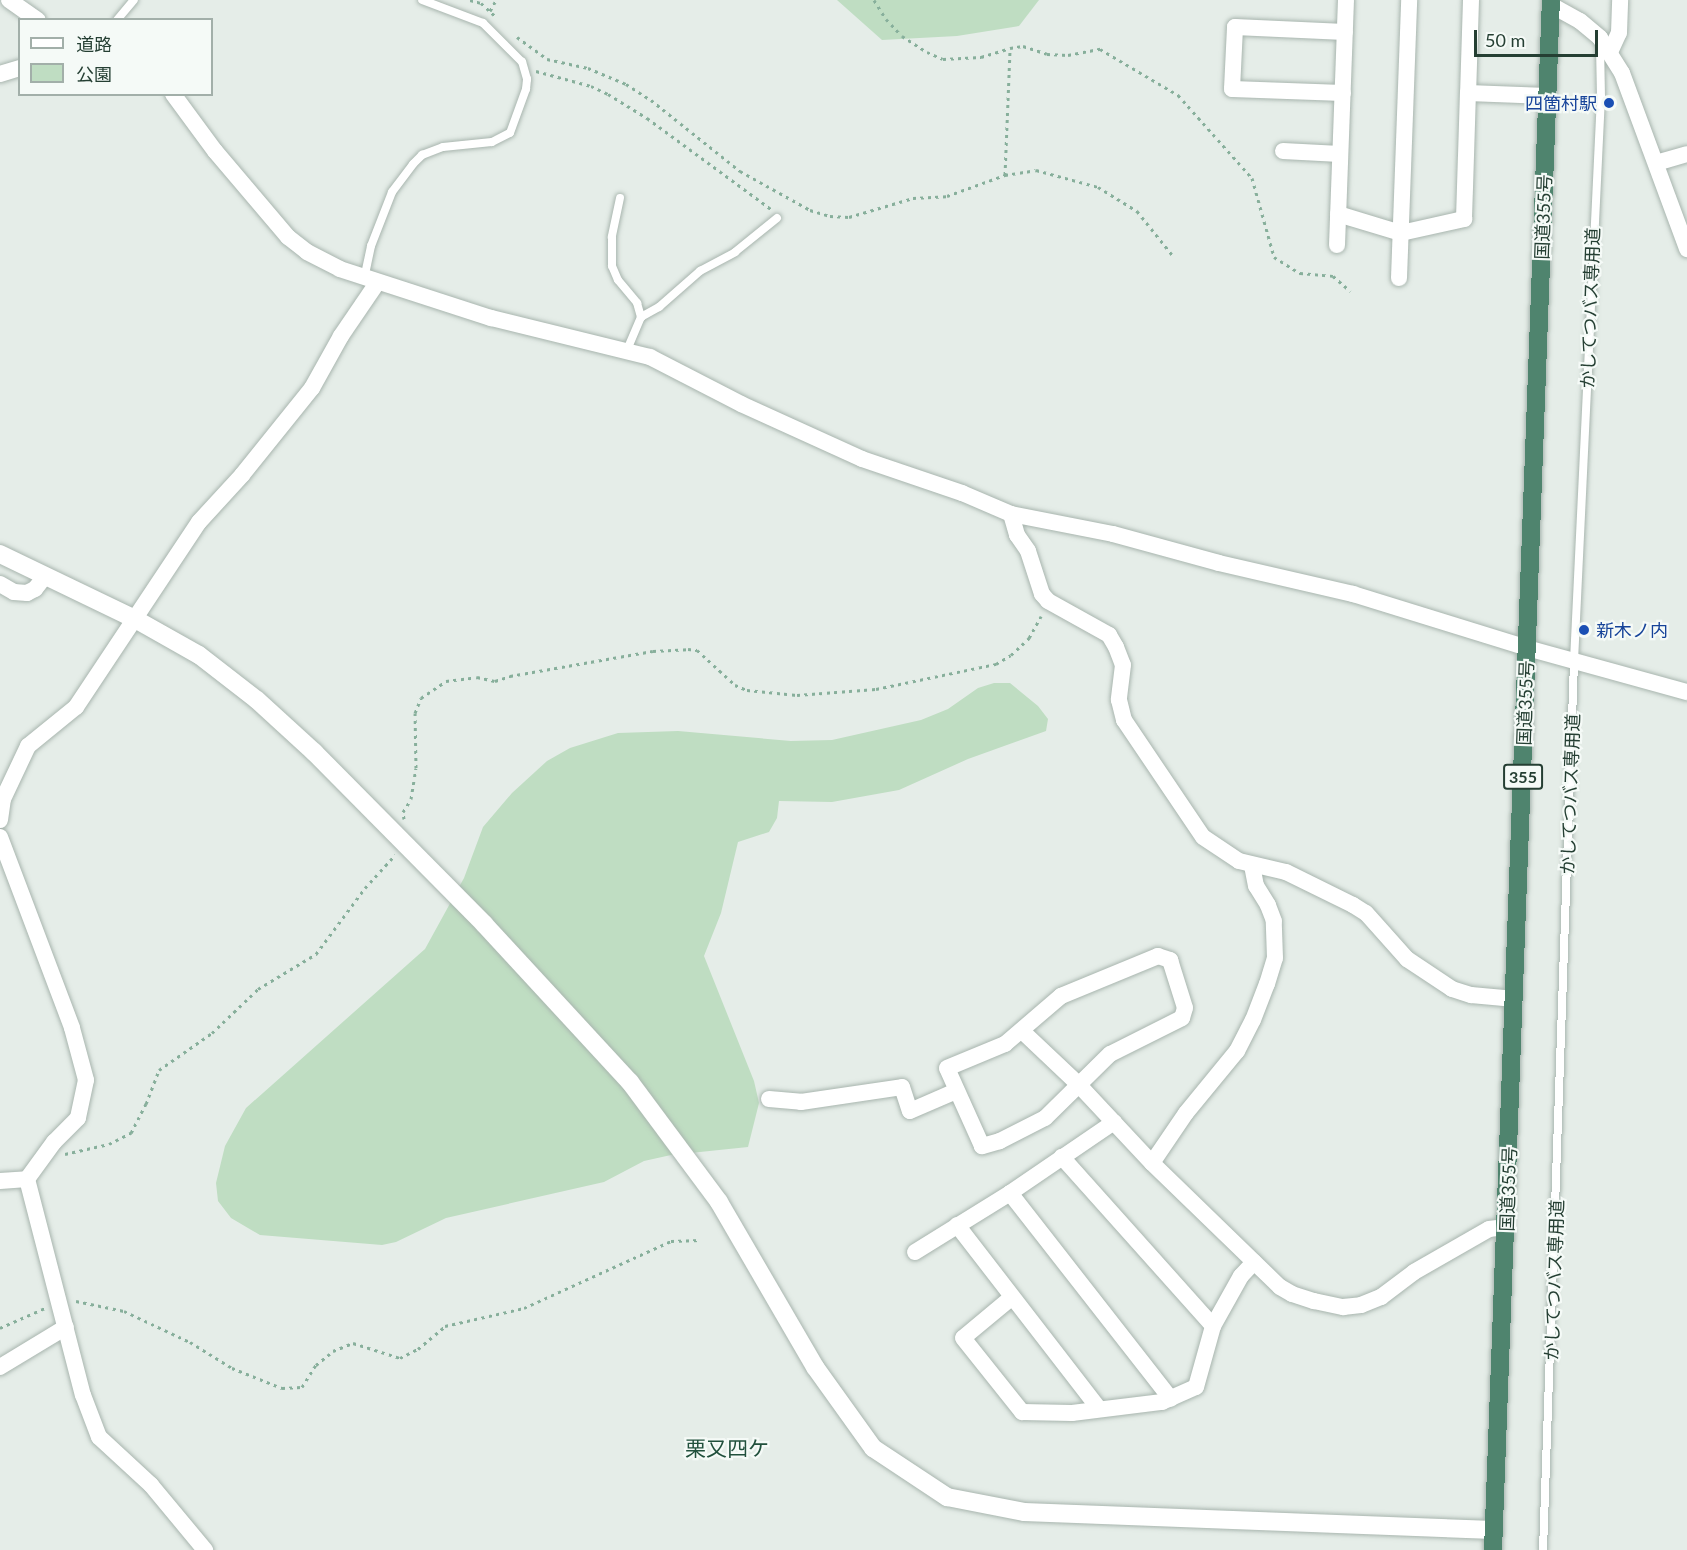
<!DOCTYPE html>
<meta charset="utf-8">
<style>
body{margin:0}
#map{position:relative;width:1687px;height:1550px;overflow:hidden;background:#e5ede8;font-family:Lato,"Noto Sans JP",sans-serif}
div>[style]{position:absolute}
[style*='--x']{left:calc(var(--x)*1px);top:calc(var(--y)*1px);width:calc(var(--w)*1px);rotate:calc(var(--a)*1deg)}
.green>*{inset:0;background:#bfddc2}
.path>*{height:3px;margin-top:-1.5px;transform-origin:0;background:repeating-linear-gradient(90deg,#87af9b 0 3px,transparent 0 7.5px)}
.roads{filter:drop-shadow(0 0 2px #a8b5ae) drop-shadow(0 0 2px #a8b5ae)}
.service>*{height:8px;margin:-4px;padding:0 4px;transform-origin:4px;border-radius:4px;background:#fff}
.minor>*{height:16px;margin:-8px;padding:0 8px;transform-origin:8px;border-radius:8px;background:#fff}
.tertiary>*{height:18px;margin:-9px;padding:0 9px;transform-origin:9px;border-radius:9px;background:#fff}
.trunk>*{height:18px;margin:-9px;padding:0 9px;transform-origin:9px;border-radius:9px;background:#4f846e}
.dots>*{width:16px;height:16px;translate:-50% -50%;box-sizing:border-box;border:3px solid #f5faf7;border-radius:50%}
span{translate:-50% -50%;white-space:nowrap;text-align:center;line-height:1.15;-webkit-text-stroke:4.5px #f5faf7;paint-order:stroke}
.shield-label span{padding:2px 4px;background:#f5faf7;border:2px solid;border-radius:4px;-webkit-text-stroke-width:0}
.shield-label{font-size:16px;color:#253f33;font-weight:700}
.transit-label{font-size:18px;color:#164399}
.right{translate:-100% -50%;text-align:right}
.left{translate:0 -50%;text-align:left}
.street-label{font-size:18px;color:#253f33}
.quarter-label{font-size:21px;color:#21503c}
.legend{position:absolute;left:18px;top:18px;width:195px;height:78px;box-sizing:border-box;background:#f5faf7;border:2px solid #a2afa9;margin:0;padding:8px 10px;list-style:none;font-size:18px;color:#253f33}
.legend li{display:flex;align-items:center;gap:12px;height:30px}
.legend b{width:30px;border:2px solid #a2afa9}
.scale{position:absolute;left:1474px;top:30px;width:124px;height:27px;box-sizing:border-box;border:3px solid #253f33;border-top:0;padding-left:8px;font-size:18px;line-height:21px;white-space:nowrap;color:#253f33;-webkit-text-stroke:4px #f5faf7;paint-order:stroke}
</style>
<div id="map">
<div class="green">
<i style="clip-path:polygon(837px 0,1039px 0,1019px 26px,957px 36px,882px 40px)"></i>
<i style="clip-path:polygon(994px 683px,1010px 683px,1038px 706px,1048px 719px,1046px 731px,968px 759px,899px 790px,832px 802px,779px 801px,777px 818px,769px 832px,738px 842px,721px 913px,704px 956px,754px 1081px,759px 1103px,748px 1147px,671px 1155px,644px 1161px,604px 1182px,446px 1218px,396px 1242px,382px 1245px,260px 1235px,231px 1218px,218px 1201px,216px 1183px,225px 1146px,246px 1108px,425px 949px,464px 878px,483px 827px,512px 793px,547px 761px,570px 748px,618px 733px,678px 731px,791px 741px,832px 740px,921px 720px,948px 709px,978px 688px)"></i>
</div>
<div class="path">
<i style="--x:470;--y:0;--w:11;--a:15"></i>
<i style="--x:481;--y:3;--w:19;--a:43"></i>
<i style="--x:874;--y:0;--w:22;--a:58"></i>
<i style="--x:886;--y:19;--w:23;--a:47"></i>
<i style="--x:902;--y:36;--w:30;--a:33"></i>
<i style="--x:927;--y:52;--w:17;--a:24"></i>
<i style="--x:943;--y:59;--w:38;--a:-3"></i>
<i style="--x:981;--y:57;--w:30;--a:-17"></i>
<i style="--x:490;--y:11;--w:13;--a:-61"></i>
<i style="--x:517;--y:37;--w:37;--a:36"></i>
<i style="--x:547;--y:59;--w:42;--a:12.4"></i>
<i style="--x:588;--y:68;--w:41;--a:22.8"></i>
<i style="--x:626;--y:84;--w:30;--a:33"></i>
<i style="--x:651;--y:100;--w:114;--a:38.6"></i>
<i style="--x:740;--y:171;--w:80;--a:29.1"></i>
<i style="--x:810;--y:210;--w:21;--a:17"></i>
<i style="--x:830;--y:216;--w:19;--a:3"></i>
<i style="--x:849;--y:217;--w:67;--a:-16.5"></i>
<i style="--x:913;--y:198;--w:34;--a:-3"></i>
<i style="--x:947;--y:196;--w:62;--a:-19.9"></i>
<i style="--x:1005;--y:175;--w:31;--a:-9"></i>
<i style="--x:1036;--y:170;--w:64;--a:15.3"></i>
<i style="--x:1098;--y:187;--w:46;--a:31.6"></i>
<i style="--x:1137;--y:211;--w:58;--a:51.3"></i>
<i style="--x:536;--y:71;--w:57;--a:15.3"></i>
<i style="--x:591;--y:86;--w:19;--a:25"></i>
<i style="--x:608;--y:94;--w:46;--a:31.6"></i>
<i style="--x:647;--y:118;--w:154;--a:36.3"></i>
<i style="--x:1005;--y:175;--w:127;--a:-87.7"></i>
<i style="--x:1010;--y:48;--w:13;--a:-9"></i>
<i style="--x:1023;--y:46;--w:25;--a:18"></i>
<i style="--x:1047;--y:54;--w:21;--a:3"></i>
<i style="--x:1068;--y:55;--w:33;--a:-11"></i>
<i style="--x:1100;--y:49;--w:91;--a:30.5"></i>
<i style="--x:1178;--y:95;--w:111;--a:48.3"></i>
<i style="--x:1252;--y:178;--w:82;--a:74.4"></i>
<i style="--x:1274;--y:257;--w:31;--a:32"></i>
<i style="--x:1300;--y:273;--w:33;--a:5"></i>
<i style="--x:1333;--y:276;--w:23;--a:41"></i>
<i style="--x:404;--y:819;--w:7;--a:-98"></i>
<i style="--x:403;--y:812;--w:15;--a:-58"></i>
<i style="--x:411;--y:799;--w:31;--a:-81"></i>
<i style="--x:416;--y:768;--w:55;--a:-91"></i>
<i style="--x:415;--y:713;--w:16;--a:-68"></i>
<i style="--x:421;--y:698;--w:30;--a:-34"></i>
<i style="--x:446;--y:681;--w:31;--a:-7"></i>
<i style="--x:477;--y:677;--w:18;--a:13"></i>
<i style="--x:495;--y:681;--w:16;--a:-18"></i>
<i style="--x:510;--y:676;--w:145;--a:-9.9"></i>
<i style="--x:653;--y:651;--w:35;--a:-3"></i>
<i style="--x:688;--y:649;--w:9;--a:6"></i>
<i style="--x:697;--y:650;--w:52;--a:42.6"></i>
<i style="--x:735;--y:685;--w:13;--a:23"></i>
<i style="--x:747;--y:690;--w:50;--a:5.7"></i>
<i style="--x:797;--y:695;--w:79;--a:-4.3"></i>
<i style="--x:876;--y:689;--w:123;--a:-11.8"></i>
<i style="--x:996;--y:664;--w:17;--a:-31"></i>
<i style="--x:1011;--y:655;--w:25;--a:-43"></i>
<i style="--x:1029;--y:638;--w:25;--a:-61"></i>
<i style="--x:65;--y:1154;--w:45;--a:-12.8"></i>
<i style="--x:109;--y:1144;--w:25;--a:-27"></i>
<i style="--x:131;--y:1133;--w:33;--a:-63"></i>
<i style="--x:146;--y:1104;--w:36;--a:-69"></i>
<i style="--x:159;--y:1070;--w:65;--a:-34.9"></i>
<i style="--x:212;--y:1033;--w:64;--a:-43.7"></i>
<i style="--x:258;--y:989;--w:68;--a:-31.1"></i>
<i style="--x:316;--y:954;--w:82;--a:-53.4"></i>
<i style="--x:365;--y:888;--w:45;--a:-47.7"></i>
<i style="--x:76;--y:1301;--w:49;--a:11.8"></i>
<i style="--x:124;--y:1311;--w:73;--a:25.2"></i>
<i style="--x:190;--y:1342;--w:49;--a:31.8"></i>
<i style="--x:232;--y:1368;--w:54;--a:21.8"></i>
<i style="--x:282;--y:1388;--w:20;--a:-3"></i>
<i style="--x:302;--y:1387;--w:26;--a:-58"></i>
<i style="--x:316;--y:1365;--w:22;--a:-39"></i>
<i style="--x:333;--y:1351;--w:22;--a:-22"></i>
<i style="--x:353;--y:1343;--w:49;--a:17.7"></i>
<i style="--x:400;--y:1358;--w:20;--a:-27"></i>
<i style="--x:418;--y:1349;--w:35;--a:-40"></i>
<i style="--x:445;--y:1326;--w:81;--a:-12.8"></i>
<i style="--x:524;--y:1308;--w:162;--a:-24.5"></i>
<i style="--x:671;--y:1241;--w:30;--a:-2"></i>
<i style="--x:0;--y:1328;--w:49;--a:-24"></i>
</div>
<div class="roads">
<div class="service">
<i style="--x:117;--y:20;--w:26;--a:-50"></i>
<i style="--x:620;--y:198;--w:40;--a:102"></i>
<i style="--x:612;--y:237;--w:29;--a:90"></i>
<i style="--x:612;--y:266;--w:15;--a:67"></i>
<i style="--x:618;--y:280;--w:30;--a:50"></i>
<i style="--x:637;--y:303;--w:15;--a:74"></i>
<i style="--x:641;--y:317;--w:36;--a:113"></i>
<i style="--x:364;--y:279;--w:34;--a:-78"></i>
<i style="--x:371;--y:246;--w:58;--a:-68.7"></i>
<i style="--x:392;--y:192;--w:35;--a:-53"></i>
<i style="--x:413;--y:164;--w:13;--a:-45"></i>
<i style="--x:422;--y:155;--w:22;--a:-21"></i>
<i style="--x:443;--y:147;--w:49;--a:-5.8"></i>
<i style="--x:492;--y:142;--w:20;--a:-27"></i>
<i style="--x:510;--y:133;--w:47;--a:-70"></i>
<i style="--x:526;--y:89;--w:10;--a:-84"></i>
<i style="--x:527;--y:79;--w:18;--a:-106"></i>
<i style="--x:522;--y:62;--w:55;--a:-135"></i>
<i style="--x:483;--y:23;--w:65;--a:-159.3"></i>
<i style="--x:641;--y:317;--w:21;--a:-29"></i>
<i style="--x:659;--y:307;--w:55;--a:-41.3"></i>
<i style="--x:700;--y:271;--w:40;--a:-28"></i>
<i style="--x:735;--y:252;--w:54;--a:-39"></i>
<i style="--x:1543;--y:1550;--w:890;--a:-88"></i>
<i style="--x:1574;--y:661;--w:565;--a:-87.26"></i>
<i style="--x:1601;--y:97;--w:51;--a:-91.1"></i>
</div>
<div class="minor">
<i style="--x:9;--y:0;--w:35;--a:35"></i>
<i style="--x:1471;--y:0;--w:93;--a:91.8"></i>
<i style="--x:1468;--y:93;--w:79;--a:2.2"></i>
<i style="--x:1551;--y:5;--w:33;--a:29"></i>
<i style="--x:1580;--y:21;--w:26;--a:40"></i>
<i style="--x:1600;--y:38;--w:41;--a:57.8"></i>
<i style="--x:1622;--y:73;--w:188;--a:69.7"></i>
<i style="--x:1610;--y:52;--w:21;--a:-65"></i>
<i style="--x:1619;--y:33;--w:33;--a:-88"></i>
<i style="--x:0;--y:74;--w:21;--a:-17"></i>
<i style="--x:1343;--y:93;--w:111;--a:-177.9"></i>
<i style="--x:1232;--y:89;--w:62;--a:-87.2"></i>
<i style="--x:1235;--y:27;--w:110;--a:2.6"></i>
<i style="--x:173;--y:94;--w:71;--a:53.6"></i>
<i style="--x:215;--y:151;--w:113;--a:49.7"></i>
<i style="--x:288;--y:237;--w:24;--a:38"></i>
<i style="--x:307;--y:252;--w:37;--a:27"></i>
<i style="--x:340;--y:269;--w:159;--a:18"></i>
<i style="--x:491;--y:318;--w:164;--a:13.8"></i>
<i style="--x:650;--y:357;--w:102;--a:27.3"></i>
<i style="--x:741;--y:404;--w:133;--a:24.4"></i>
<i style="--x:862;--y:459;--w:106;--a:18.8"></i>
<i style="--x:962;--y:493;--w:53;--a:23.2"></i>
<i style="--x:1011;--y:514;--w:104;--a:11.1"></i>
<i style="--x:1113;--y:534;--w:110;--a:15.3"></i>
<i style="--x:1219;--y:563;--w:138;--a:13"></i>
<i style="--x:1353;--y:594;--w:182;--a:17.2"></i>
<i style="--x:1527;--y:648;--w:166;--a:15.4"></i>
<i style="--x:1283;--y:151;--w:57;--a:3"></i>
<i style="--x:1656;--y:163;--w:32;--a:-16"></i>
<i style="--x:1338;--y:214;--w:66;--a:16.8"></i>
<i style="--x:1401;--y:233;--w:65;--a:-12.5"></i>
<i style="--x:1464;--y:219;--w:126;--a:-88.2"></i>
<i style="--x:1337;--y:245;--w:245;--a:-87.9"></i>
<i style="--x:1399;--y:278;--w:278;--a:-87.9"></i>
<i style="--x:1011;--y:514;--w:22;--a:74"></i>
<i style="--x:1017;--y:535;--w:19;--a:55"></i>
<i style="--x:1028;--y:551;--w:45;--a:72"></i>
<i style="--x:1042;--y:594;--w:9;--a:49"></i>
<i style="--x:1048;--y:601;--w:70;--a:29.1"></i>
<i style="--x:1109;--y:635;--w:14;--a:60"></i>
<i style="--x:1116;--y:647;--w:19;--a:69"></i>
<i style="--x:1123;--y:665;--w:35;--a:97"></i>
<i style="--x:1119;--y:700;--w:21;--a:76"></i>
<i style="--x:1124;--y:720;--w:141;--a:56"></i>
<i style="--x:1203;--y:837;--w:43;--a:33.7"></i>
<i style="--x:1239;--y:861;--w:48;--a:13.2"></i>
<i style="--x:1286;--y:872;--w:75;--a:26.2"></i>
<i style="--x:1353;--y:905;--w:15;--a:32"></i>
<i style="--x:1366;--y:913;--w:62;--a:48.3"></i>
<i style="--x:1407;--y:959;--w:54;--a:33.7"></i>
<i style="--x:1452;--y:989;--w:20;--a:18"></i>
<i style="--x:1471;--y:995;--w:44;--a:5.2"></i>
<i style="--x:0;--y:584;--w:16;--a:30"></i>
<i style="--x:14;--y:592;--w:13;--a:4"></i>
<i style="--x:27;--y:593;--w:9;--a:-27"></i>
<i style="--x:35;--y:589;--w:16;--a:-52"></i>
<i style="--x:0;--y:820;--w:21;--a:-82"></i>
<i style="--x:3;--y:799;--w:59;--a:-64.7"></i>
<i style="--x:28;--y:746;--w:62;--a:-39.1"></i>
<i style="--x:76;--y:707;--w:222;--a:-56.4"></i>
<i style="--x:199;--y:522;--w:64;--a:-47.5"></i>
<i style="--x:242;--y:475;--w:112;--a:-51.2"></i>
<i style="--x:312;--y:388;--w:60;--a:-60.9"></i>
<i style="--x:341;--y:336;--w:64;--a:-55.8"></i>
<i style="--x:0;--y:837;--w:204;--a:69.3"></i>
<i style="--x:72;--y:1028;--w:54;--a:74.9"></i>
<i style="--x:86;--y:1080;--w:39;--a:102"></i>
<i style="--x:78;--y:1118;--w:34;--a:135"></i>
<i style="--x:54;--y:1142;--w:46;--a:126.1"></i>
<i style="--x:27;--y:1179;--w:223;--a:75.5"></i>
<i style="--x:83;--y:1395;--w:45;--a:69.1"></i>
<i style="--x:99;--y:1437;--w:71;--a:42.7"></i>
<i style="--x:151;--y:1485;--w:85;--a:50.3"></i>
<i style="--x:1158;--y:956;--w:13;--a:18"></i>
<i style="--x:1170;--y:960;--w:50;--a:72.6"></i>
<i style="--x:1185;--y:1008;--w:10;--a:107"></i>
<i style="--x:1182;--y:1018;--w:80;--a:153.4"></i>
<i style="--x:1110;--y:1054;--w:91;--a:135.4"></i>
<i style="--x:1045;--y:1118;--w:51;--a:152.9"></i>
<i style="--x:1000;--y:1141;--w:19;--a:164"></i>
<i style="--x:982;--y:1146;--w:85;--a:-114.2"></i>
<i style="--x:947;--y:1068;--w:63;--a:-22.5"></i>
<i style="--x:1005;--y:1044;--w:74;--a:-40.6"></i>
<i style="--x:1061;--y:996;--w:105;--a:-22.4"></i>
<i style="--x:1022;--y:1031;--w:77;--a:43.4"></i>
<i style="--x:1078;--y:1084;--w:108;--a:46.9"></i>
<i style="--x:1152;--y:1163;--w:178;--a:44.1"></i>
<i style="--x:1280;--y:1287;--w:14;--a:30"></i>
<i style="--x:1292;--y:1294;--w:23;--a:18"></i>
<i style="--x:1314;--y:1301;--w:30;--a:12"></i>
<i style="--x:1343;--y:1307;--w:18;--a:-6"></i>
<i style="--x:1361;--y:1305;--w:22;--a:-22"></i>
<i style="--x:1381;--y:1297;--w:41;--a:-37.1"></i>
<i style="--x:1414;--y:1272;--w:86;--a:-29.8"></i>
<i style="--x:1489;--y:1229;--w:17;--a:-7"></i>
<i style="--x:769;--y:1099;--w:32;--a:5"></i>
<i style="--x:801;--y:1102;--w:102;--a:-8.4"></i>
<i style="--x:902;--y:1087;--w:25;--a:72"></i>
<i style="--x:910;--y:1111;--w:50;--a:-23.5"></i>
<i style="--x:1152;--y:1163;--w:60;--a:-55.8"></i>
<i style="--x:1186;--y:1113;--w:80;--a:-50.6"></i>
<i style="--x:1237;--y:1051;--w:35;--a:-63"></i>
<i style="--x:1253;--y:1020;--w:39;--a:-69"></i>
<i style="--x:1267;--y:984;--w:27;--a:-73"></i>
<i style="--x:1275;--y:958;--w:37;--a:-92"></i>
<i style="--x:1274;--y:921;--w:17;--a:-111"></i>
<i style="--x:1268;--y:905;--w:22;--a:-122"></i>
<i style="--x:1256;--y:886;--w:21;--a:-101"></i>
<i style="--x:0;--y:1181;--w:27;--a:-4"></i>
<i style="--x:1010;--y:1193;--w:261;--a:52"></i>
<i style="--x:957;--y:1225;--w:232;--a:52.3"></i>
<i style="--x:915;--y:1252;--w:112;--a:-31.8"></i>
<i style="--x:1010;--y:1193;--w:126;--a:-34.3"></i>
<i style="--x:1011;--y:1298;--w:62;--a:140.2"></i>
<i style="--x:963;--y:1338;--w:95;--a:51.4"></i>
<i style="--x:1022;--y:1412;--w:50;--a:1.1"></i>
<i style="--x:1072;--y:1413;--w:91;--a:-7"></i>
<i style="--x:1162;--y:1402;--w:37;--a:-24"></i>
<i style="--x:1196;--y:1387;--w:63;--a:-74.4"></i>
<i style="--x:1213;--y:1326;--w:227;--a:-131.8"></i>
<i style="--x:1213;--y:1326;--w:57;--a:-60.8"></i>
<i style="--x:1241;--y:1276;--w:19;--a:-47"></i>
<i style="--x:0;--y:1367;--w:77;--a:-31.2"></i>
</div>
<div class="tertiary">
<i style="--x:0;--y:554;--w:150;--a:25.7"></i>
<i style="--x:135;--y:619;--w:73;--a:29.4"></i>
<i style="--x:199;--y:655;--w:73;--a:37.8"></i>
<i style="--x:257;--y:700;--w:77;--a:42.4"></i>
<i style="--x:314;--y:752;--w:242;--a:45.3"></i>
<i style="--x:484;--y:924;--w:215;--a:47.3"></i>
<i style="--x:630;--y:1082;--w:149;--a:53.4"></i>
<i style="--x:719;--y:1202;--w:191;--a:59.8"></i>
<i style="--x:815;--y:1367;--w:100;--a:54.4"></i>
<i style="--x:873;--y:1448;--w:89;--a:33.5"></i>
<i style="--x:947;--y:1497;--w:78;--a:11"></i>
<i style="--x:1024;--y:1512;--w:470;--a:2.2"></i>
</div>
<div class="trunk">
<i style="--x:1493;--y:1550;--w:1551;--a:-87.86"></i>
</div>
</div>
<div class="dots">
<i style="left:1609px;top:103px;background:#1a4fb4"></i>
<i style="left:1584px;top:630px;background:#1a4fb4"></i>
</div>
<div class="shield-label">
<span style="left:1523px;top:777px">355</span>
</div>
<div class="transit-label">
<span class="right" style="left:1597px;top:103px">四箇村駅</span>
<span class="left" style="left:1596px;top:630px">新木ノ内</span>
</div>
<div class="street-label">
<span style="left:1543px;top:217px;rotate:-88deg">国道355号</span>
<span style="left:1590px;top:308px;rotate:-88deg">かしてつバス専用道</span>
<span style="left:1525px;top:703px;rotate:-88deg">国道355号</span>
<span style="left:1570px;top:794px;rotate:-88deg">かしてつバス専用道</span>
<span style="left:1508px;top:1189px;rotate:-88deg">国道355号</span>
<span style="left:1554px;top:1280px;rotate:-88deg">かしてつバス専用道</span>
</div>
<div class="quarter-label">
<span style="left:727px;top:1448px">栗又四ケ</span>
</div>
<ul class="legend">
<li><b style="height:8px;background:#fff"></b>道路</li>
<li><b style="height:16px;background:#bfddc2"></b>公園</li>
</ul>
<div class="scale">50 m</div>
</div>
